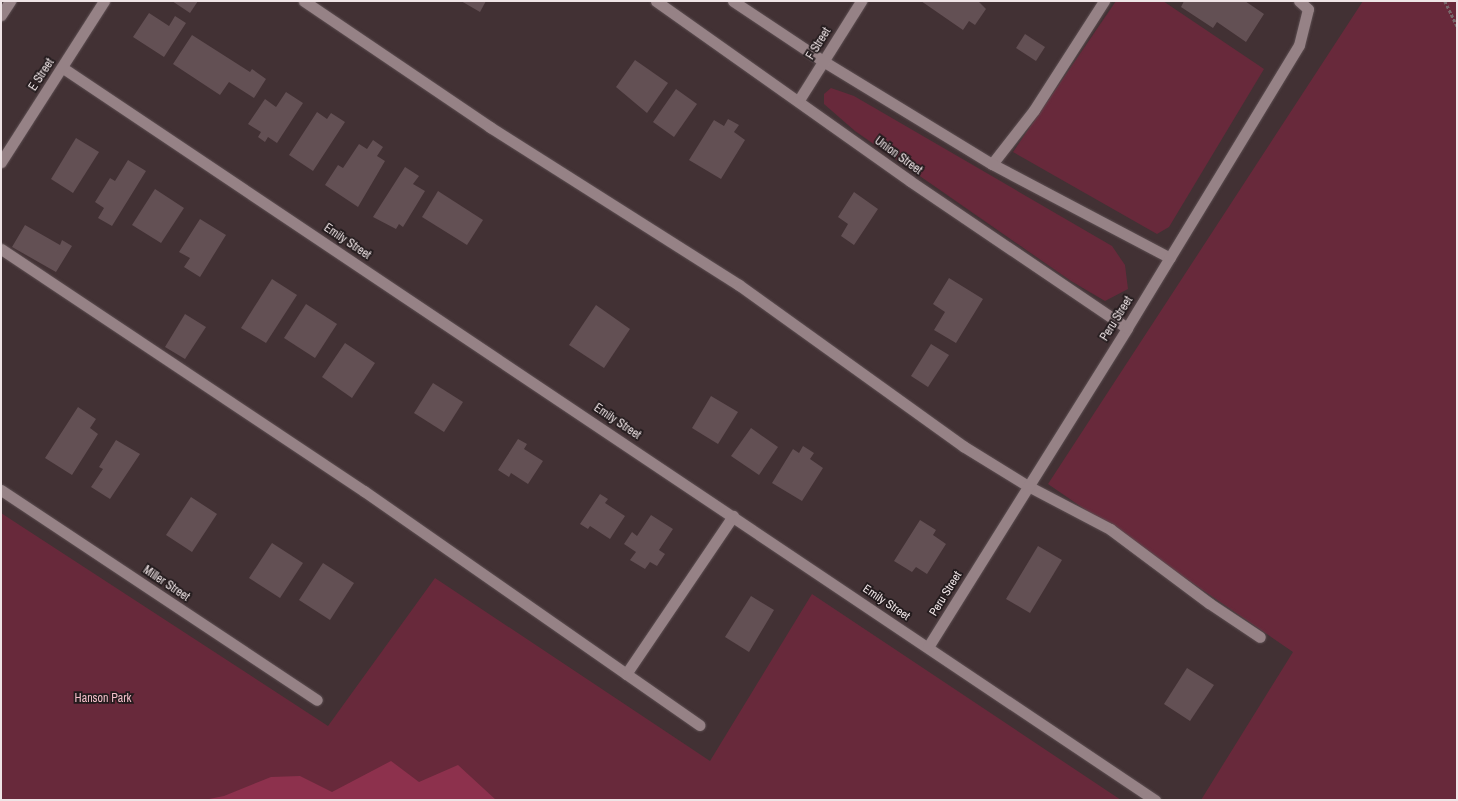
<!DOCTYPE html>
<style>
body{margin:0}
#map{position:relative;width:1458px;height:801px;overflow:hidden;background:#423134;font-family:"Archivo Narrow",sans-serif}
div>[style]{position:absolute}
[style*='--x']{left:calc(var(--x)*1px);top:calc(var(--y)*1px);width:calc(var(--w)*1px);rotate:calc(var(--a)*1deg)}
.green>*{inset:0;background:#68293b}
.water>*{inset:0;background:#8d314d}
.building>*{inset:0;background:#635054}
.path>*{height:2.5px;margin-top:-1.25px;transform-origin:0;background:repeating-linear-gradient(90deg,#78696c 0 3px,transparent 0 5px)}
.roads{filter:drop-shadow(0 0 1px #5c4e51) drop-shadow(0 0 1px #5c4e51)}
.service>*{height:11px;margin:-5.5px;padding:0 5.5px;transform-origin:5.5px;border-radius:5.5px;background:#968286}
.minor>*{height:11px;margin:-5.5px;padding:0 5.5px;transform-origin:5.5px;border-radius:5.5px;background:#968286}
span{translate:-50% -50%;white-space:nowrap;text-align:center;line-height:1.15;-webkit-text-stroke:3.5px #231b1d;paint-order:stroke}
.street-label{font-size:12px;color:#efe4e6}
.park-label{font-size:12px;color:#f4bfca}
.frame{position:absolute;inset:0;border:2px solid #efe4e6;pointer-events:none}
</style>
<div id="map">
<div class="green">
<i style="clip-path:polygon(1116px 1px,1163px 1px,1264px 69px,1169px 227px,1157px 234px,1013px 152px)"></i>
<i style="clip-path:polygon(1363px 1px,1457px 1px,1457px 800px,1201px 800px,1293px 652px,1048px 484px)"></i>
<i style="clip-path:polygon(831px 88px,854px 96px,1112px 246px,1125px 265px,1128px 289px,1105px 301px,1071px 281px,855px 131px,824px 104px,824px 94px)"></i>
<i style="clip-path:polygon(1px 513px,328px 726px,435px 578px,710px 761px,812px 594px,1121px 800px,1px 800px)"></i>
</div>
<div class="water">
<i style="clip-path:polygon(391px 761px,419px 782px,458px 765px,496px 800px,204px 800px,224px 796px,271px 777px,300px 776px,332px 792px)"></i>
</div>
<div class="building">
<i style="clip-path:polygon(172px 1px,198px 1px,190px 13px)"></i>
<i style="clip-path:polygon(461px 1px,486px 1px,480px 12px)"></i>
<i style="clip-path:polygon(921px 1px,978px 1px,986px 9px,975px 25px,969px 21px,963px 30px)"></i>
<i style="clip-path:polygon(1184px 1px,1245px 1px,1264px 14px,1246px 42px,1217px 22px,1213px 28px,1181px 7px)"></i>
<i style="clip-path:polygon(149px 13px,169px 26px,175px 16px,186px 23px,164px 57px,133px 37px)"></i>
<i style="clip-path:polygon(1025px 34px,1045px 47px,1036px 61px,1016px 48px)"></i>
<i style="clip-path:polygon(192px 35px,250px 72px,252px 69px,266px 79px,254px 98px,229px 82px,220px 95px,173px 64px)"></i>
<i style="clip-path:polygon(635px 60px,668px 83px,647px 113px,616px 87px)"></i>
<i style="clip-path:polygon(676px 89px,697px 104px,674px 137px,653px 122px)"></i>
<i style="clip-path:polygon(286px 92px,303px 103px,277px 143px,268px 137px,265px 142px,258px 137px,261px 132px,248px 124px,265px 99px,276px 107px)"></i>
<i style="clip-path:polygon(317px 112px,327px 119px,331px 113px,345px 122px,313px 171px,289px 155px)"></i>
<i style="clip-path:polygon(728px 119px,739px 125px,734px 132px,745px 140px,721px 179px,689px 160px,714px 120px,724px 126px)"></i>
<i style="clip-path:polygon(76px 138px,99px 152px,73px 193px,51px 179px)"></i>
<i style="clip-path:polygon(373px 140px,383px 147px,377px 156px,385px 161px,358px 207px,325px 185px,338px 165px,343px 168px,359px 144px,367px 149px)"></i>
<i style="clip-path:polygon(128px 160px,146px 171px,112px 226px,98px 218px,104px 208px,95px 202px,110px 178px,115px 181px)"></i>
<i style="clip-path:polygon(405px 167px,419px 176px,413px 184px,425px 191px,403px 227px,399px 224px,396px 229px,373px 217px)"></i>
<i style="clip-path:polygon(155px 189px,184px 208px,161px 243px,132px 225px)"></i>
<i style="clip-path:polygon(438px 191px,483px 220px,467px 245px,422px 217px)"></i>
<i style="clip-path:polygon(854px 192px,878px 209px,854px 245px,841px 236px,848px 224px,838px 217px)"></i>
<i style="clip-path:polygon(200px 219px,226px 235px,200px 277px,184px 267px,190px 258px,179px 252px)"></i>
<i style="clip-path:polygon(25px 225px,60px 245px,62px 240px,72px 246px,56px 272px,12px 247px)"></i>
<i style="clip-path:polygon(949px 278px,983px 299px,956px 343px,934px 330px,945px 312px,933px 304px)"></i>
<i style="clip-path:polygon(272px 279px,297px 295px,266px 343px,241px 328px)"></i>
<i style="clip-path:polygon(306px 304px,337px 324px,315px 358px,284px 338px)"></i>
<i style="clip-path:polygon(596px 305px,630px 329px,604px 368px,569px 345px)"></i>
<i style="clip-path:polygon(185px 314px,206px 327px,185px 359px,165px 347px)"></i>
<i style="clip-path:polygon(345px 343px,375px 363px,352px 398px,322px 377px)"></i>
<i style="clip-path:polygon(931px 344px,949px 355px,928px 387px,911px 376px)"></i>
<i style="clip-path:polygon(433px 383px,463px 402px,444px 432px,414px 413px)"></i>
<i style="clip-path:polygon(711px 396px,738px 412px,718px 444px,692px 428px)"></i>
<i style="clip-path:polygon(78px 407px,96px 419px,90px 428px,98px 434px,72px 475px,45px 458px)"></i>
<i style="clip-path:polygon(751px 428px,778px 447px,759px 475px,731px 456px)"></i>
<i style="clip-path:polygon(518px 439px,527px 444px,524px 449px,543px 461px,528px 484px,511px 473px,509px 477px,498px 470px)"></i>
<i style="clip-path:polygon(116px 440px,140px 454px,110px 499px,91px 487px,103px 469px,99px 467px)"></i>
<i style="clip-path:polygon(803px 446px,814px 453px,810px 459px,823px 468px,802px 501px,772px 483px,793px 449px,799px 453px)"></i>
<i style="clip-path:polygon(600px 494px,608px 499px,605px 503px,625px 516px,610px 539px,590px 526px,588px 529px,580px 524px)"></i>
<i style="clip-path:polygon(191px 497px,217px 514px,192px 552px,166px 535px)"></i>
<i style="clip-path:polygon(651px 515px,673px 529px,659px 550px,665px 554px,657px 566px,650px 562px,645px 569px,630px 560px,636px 552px,624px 544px,632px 532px,637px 536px)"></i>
<i style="clip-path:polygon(920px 520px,936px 530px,933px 535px,946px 544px,927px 574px,916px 567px,912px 572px,894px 561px)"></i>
<i style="clip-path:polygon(272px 543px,303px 563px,280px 598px,249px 578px)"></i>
<i style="clip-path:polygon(1038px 546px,1062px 560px,1030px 613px,1006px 599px)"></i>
<i style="clip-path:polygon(323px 563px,354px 583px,330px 620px,299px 600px)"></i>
<i style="clip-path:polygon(751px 596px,774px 610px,749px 652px,725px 637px)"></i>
<i style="clip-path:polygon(1187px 668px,1214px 685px,1190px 721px,1164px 704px)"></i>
</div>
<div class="path">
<i style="--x:1445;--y:1;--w:28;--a:64"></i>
</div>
<div class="roads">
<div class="service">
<i style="--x:304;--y:1;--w:225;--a:34.1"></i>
<i style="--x:490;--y:127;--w:295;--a:32.4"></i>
<i style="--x:739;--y:285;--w:276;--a:35.7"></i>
<i style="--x:963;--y:446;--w:76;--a:31.6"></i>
<i style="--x:1028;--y:486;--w:93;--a:27.7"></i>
<i style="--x:1110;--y:529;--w:124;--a:36.8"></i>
<i style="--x:1209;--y:603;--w:61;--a:33.7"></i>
<i style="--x:1;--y:15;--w:17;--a:-57"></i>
<i style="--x:992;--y:164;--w:68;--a:-52.1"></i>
<i style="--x:1034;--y:110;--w:130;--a:-57.3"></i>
<i style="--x:1;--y:249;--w:436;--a:33.7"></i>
<i style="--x:364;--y:491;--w:409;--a:34.9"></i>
<i style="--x:626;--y:674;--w:191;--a:-55.9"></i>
</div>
<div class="minor">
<i style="--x:656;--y:1;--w:311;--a:35.3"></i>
<i style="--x:910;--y:181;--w:262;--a:34.1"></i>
<i style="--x:733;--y:1;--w:108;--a:33.7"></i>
<i style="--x:823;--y:61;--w:198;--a:31.4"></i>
<i style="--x:992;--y:164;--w:201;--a:27.8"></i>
<i style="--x:63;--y:68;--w:1315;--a:33.84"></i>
<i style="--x:799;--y:100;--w:117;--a:-57.9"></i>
<i style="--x:1;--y:162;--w:191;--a:-57.4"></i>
<i style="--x:1;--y:490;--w:379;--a:33.6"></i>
<i style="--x:928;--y:647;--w:376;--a:-58"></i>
<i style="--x:1127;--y:328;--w:331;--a:-58.7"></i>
<i style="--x:1299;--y:45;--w:37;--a:-76"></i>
<i style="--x:1308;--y:9;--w:12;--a:-138"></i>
</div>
</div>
<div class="street-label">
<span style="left:819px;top:44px;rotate:-58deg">F Street</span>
<span style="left:42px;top:75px;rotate:-57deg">E Street</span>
<span style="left:898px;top:156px;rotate:36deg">Union Street</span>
<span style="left:347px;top:242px;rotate:34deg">Emily Street</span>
<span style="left:1117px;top:319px;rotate:-58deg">Peru Street</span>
<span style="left:617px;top:422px;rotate:34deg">Emily Street</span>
<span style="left:166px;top:584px;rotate:34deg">Miller Street</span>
<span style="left:946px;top:594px;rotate:-58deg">Peru Street</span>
<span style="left:886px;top:603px;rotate:34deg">Emily Street</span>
</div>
<div class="park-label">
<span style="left:103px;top:699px">Hanson Park</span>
</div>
<div class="frame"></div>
</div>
